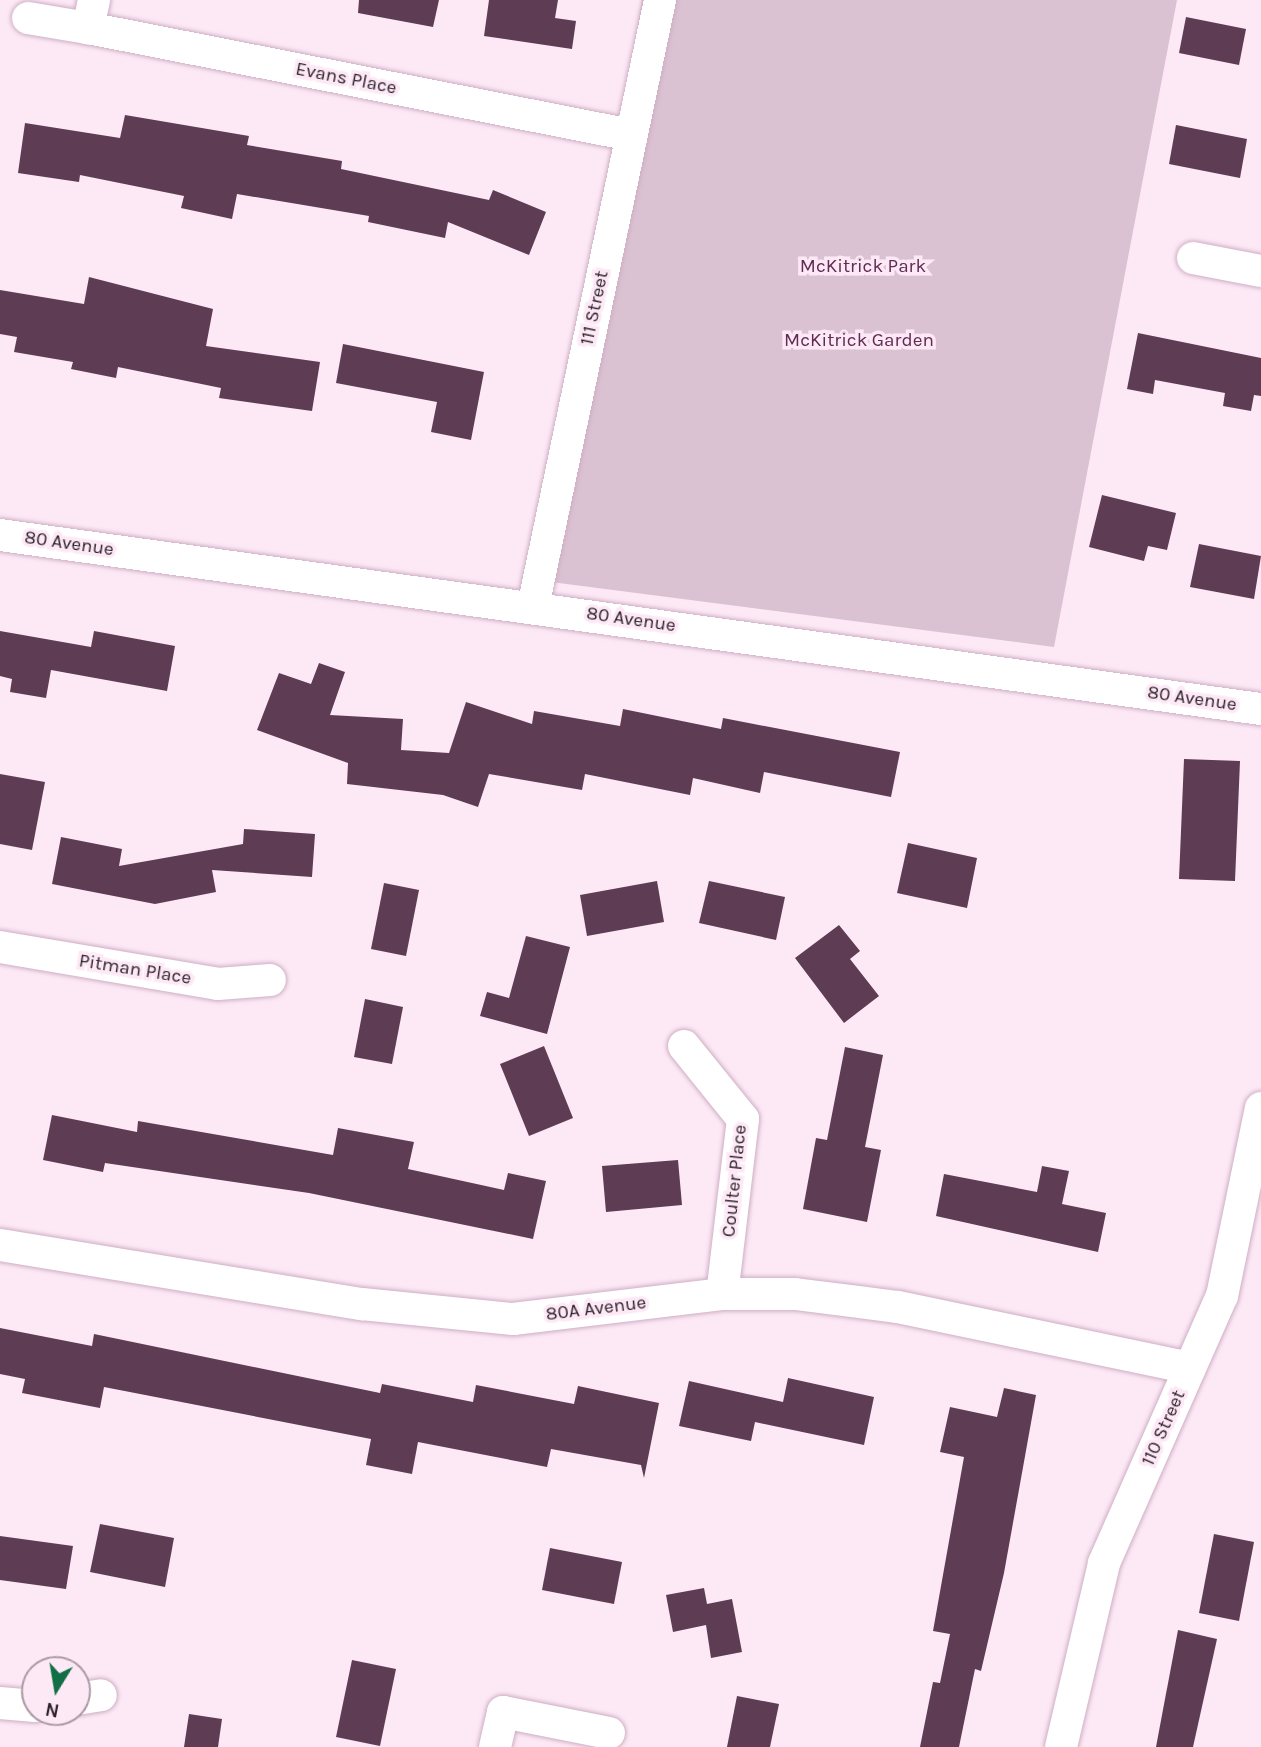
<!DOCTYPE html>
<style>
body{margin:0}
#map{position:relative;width:1261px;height:1747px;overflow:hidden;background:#fde9f6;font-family:Karla,sans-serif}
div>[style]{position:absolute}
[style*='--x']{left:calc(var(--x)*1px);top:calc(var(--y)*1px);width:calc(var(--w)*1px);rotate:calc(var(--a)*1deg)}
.green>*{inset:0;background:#dbc2d3}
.building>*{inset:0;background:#5e3c54}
.roads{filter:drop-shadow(0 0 2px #ceaec4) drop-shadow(0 0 2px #ceaec4)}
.minor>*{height:32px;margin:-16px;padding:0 16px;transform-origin:16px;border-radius:16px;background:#fff}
span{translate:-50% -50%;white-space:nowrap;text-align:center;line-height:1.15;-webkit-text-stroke:7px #fde9f6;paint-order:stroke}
.street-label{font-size:19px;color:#2f232c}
.park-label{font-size:19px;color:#5f2c52}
.north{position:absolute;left:21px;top:1656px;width:70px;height:70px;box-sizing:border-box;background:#fde9f6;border:2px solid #ab9aa5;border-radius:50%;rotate:191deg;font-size:19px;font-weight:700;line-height:28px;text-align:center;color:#2f232c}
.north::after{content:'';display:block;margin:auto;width:24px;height:32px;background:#106f44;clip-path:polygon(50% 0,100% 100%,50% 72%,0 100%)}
</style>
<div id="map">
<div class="green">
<i style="clip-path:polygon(642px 0,1177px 0,1054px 647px,551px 582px)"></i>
</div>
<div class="building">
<i style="clip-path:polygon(359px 0,439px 0,433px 27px,358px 13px)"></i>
<i style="clip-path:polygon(489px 0,558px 0,555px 18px,576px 21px,572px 49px,484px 36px)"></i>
<i style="clip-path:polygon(1186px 17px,1246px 29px,1239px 65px,1179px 53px)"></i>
<i style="clip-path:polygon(125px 115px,249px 136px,247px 145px,342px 161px,341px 169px,489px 200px,493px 190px,546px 212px,529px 255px,448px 222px,445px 238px,368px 222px,369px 216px,237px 194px,232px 219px,181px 208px,184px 196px,80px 175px,79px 182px,18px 173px,25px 123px,120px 138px)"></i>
<i style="clip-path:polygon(1176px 125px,1247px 139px,1240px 178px,1169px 164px)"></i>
<i style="clip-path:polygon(89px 277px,213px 309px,206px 346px,320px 362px,312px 411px,219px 398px,221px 388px,118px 367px,116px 378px,71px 369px,73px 362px,14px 352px,17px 337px,0 334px,0 290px,84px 304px)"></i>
<i style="clip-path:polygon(1138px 333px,1261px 358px,1261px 396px,1254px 395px,1251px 411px,1223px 406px,1225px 393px,1155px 380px,1153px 394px,1127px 389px)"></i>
<i style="clip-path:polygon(343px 344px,484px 372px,471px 440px,431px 432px,437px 402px,336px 383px)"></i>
<i style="clip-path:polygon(1102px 495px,1176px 513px,1167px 550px,1148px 546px,1144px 561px,1089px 547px)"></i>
<i style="clip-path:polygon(1199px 544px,1261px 556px,1254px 599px,1190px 587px)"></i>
<i style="clip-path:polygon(0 631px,91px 647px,94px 631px,175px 646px,167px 691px,51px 670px,46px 698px,10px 692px,12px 679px,0 676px)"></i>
<i style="clip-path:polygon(319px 663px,345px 672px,330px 715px,403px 719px,401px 750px,449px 753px,466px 702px,532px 724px,534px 711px,620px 726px,623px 709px,721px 729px,723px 718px,900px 752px,891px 797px,764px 772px,760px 793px,693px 778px,690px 795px,585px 774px,582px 790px,489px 774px,478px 807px,443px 795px,347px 784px,348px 763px,257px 730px,279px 673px,311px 684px)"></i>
<i style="clip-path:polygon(1184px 759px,1240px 761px,1235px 881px,1179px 879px)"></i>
<i style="clip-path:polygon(0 774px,45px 782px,32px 850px,0 844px)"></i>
<i style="clip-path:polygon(244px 829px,315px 834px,312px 877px,212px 870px,216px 892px,155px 904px,52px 884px,61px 837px,122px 849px,119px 866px,243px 844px)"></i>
<i style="clip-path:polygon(908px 843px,977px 858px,967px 908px,897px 893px)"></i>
<i style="clip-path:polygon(657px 881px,664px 922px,587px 936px,580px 895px)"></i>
<i style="clip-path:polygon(709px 881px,785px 897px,776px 940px,699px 923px)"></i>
<i style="clip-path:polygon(384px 883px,419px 890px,406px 956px,371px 949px)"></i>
<i style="clip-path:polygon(839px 925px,860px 951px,850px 959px,879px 996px,844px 1023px,795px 958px)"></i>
<i style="clip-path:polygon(526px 936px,570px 947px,547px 1034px,480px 1016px,487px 992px,509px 998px)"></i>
<i style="clip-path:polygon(365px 999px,403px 1007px,392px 1064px,354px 1057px)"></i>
<i style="clip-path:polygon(544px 1046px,573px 1118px,529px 1136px,500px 1064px)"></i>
<i style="clip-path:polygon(845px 1047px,883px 1055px,865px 1147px,881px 1150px,867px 1222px,803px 1209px,816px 1138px,827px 1140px)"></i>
<i style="clip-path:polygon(52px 1115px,137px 1132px,138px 1121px,333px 1155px,338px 1128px,414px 1142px,408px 1169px,504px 1190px,508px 1173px,546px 1181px,533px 1239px,309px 1193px,105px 1163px,103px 1172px,43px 1160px)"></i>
<i style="clip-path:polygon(678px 1160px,682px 1205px,606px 1212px,602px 1166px)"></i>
<i style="clip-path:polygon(1042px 1166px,1069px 1171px,1062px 1204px,1106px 1213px,1098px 1252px,936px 1216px,944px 1174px,1037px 1192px)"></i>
<i style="clip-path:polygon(0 1328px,92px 1346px,94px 1334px,380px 1393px,382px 1384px,473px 1402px,476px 1385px,574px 1404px,578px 1386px,659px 1403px,644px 1478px,641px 1465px,551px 1449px,547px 1467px,418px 1442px,412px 1474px,366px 1465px,371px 1439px,104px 1387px,100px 1408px,22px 1393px,25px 1379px,0 1374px)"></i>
<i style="clip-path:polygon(788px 1378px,874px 1397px,864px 1445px,755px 1422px,751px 1441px,679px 1426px,689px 1381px,783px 1402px)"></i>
<i style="clip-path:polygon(1004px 1388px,1036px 1395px,1004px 1573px,981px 1671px,975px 1669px,959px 1747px,920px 1747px,933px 1682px,940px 1683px,950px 1634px,933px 1631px,964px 1457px,940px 1452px,950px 1407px,997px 1417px)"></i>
<i style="clip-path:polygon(100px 1524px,174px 1538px,165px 1587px,90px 1572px)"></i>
<i style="clip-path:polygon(1214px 1534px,1254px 1542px,1239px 1621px,1199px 1613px)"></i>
<i style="clip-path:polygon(0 1536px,73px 1546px,66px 1589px,0 1580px)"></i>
<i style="clip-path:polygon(550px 1548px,622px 1562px,614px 1604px,542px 1590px)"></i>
<i style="clip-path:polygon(704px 1588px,707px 1604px,732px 1599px,742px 1652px,711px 1658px,706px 1625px,673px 1632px,666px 1595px)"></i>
<i style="clip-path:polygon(1178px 1630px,1217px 1639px,1193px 1747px,1156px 1747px)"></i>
<i style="clip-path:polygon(352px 1660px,396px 1669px,380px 1746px,336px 1737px)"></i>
<i style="clip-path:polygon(737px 1696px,779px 1704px,770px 1747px,727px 1747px)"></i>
<i style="clip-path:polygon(189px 1714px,222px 1719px,218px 1747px,184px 1747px)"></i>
</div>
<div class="roads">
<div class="minor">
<i style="--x:94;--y:0;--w:29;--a:102"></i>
<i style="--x:88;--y:28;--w:553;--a:11.15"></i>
<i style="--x:28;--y:18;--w:61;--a:9.5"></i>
<i style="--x:1193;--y:258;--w:69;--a:10.8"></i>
<i style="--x:0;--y:535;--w:1273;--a:7.86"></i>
<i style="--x:533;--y:607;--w:620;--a:-78.18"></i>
<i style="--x:0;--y:947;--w:221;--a:9.6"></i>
<i style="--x:218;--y:984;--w:52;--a:-4.4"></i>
<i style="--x:684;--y:1046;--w:94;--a:51.1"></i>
<i style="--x:743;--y:1119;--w:176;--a:96.8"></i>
<i style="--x:0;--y:1245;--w:367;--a:9.3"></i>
<i style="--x:362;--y:1304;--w:152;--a:5.7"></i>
<i style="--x:513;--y:1319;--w:210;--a:-6.8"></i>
<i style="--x:722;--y:1294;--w:73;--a:0"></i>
<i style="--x:795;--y:1294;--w:104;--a:7.2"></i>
<i style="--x:898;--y:1307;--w:298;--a:11.8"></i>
<i style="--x:77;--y:1699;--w:24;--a:-9"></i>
<i style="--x:0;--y:1703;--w:35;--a:5"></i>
<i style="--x:495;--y:1747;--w:36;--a:-77"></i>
<i style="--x:503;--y:1712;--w:108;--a:11.2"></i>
<i style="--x:1061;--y:1747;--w:189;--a:-76.8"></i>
<i style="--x:1104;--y:1563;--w:292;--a:-66.2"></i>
<i style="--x:1222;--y:1296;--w:192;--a:-78.3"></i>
</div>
</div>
<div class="street-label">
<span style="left:346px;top:79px;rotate:11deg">Evans Place</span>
<span style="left:595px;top:308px;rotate:-78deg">111 Street</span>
<span style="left:69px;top:544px;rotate:8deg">80 Avenue</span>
<span style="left:631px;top:620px;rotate:8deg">80 Avenue</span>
<span style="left:1192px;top:699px;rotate:8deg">80 Avenue</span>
<span style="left:135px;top:970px;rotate:9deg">Pitman Place</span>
<span style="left:735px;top:1181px;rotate:-84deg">Coulter Place</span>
<span style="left:596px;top:1309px;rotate:-7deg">80A Avenue</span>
<span style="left:1164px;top:1428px;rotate:-66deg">110 Street</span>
</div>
<div class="park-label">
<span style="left:863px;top:267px">McKitrick Park</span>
<span style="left:859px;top:341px">McKitrick Garden</span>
</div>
<div class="north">N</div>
</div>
